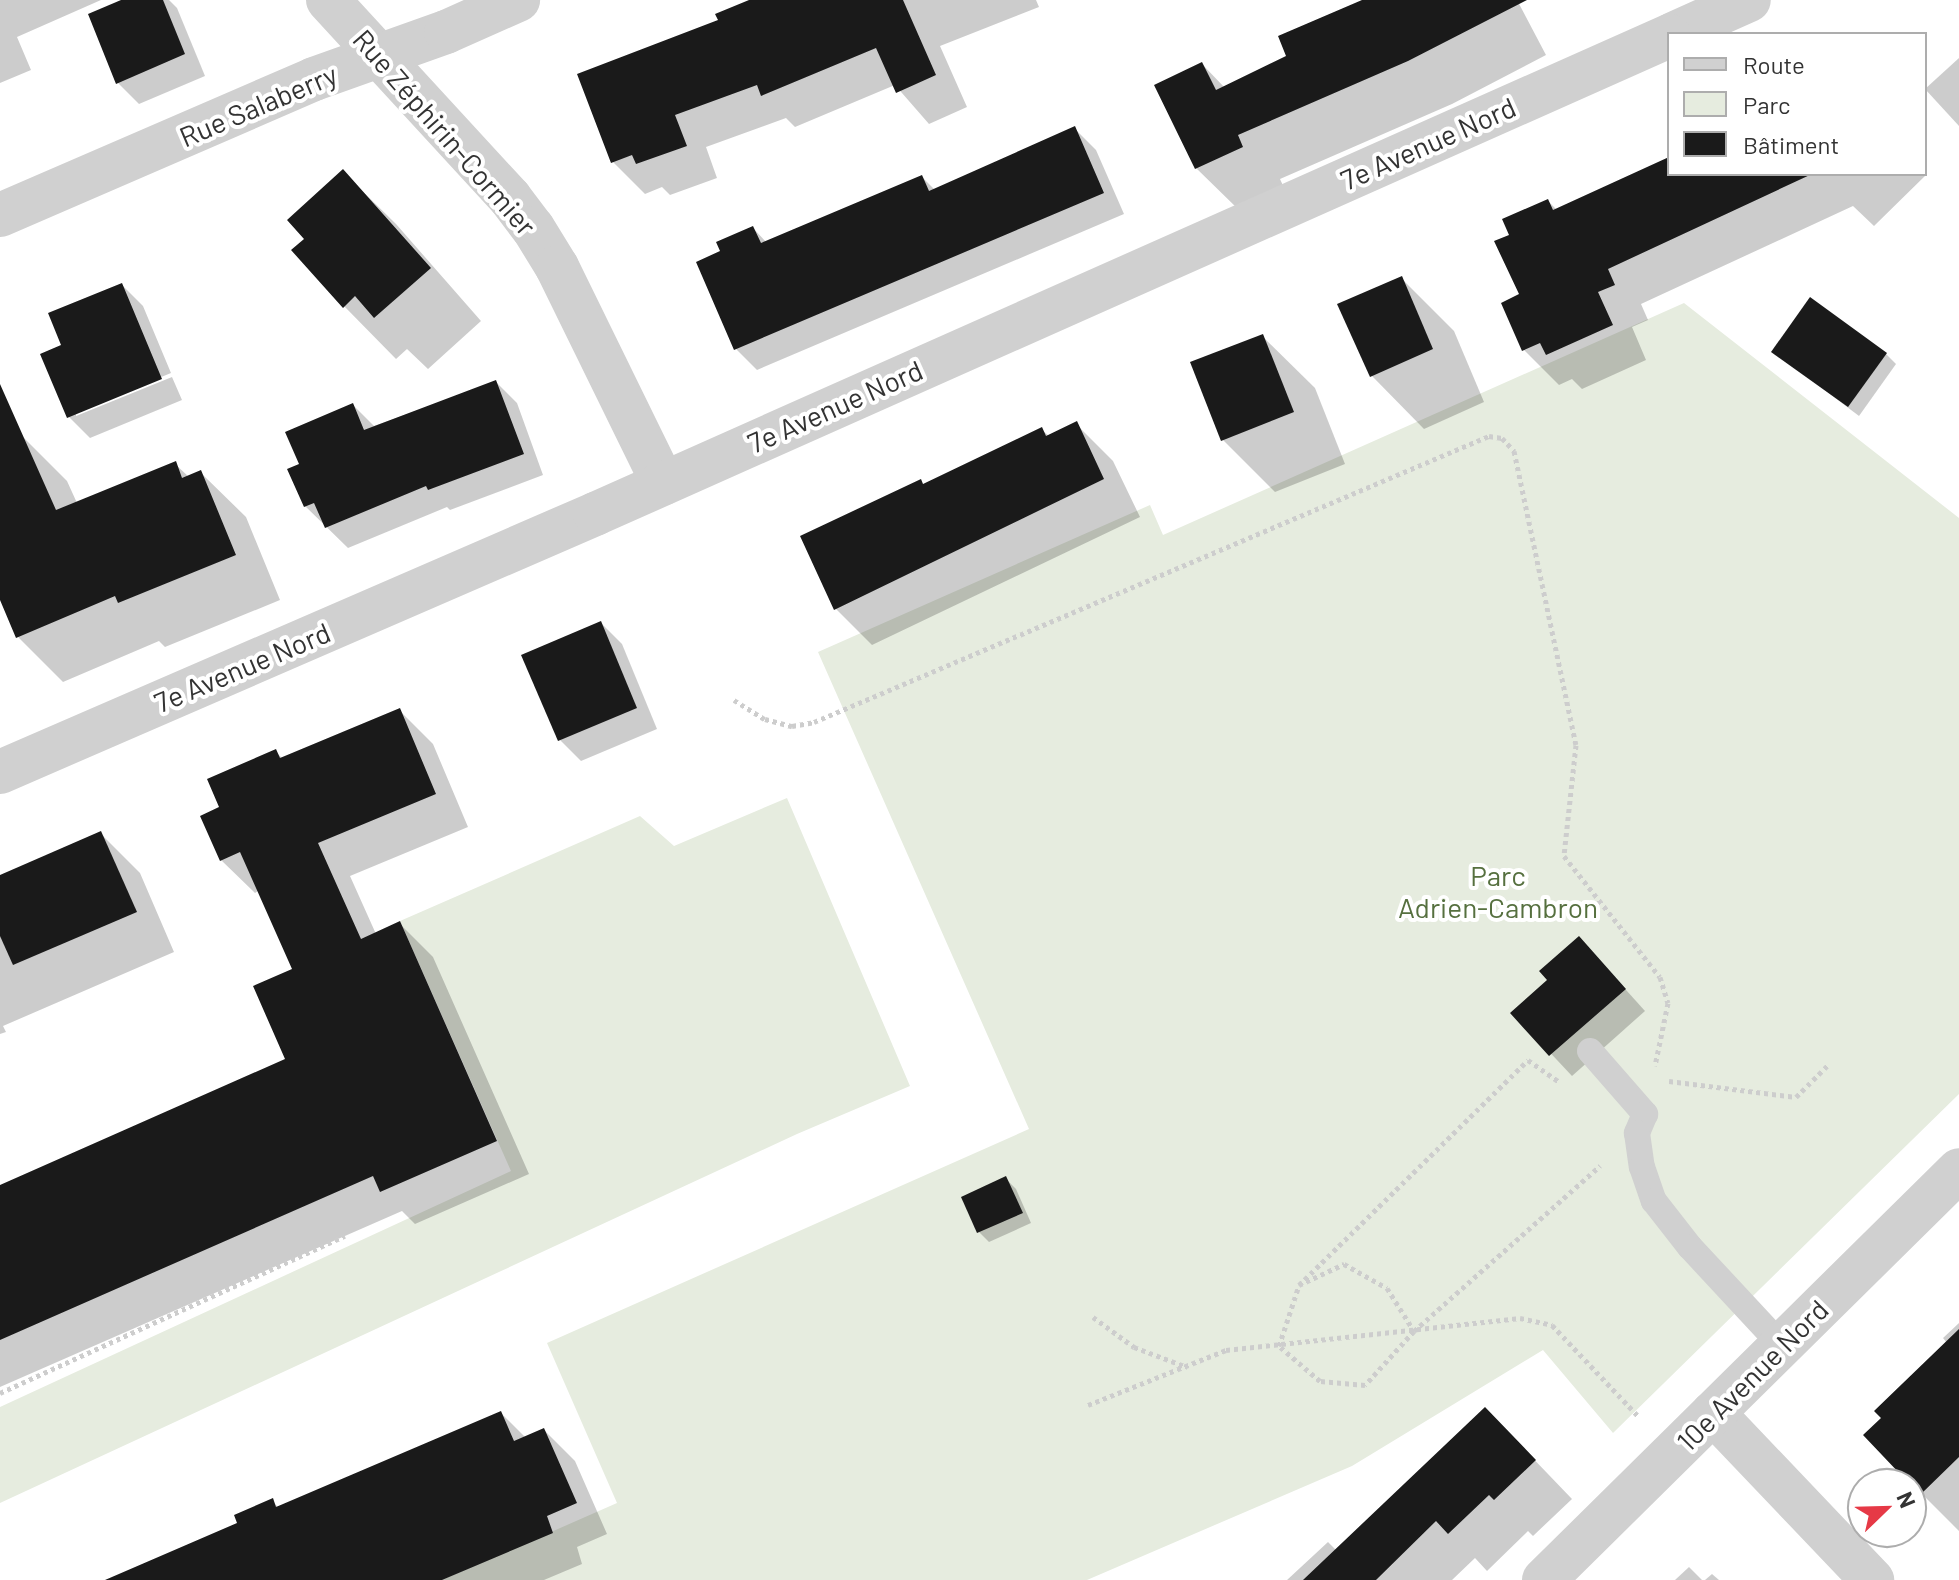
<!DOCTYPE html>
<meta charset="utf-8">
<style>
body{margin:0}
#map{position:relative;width:1959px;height:1580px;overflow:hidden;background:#fff;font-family:Barlow,sans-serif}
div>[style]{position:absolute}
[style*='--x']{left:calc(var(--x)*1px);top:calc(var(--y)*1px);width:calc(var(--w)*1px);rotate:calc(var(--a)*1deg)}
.green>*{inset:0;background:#e6ecdf}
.shadow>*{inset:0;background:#0003}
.building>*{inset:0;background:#1a1a1a}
.path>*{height:5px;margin-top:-2.5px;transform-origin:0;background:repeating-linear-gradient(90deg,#cdcdcd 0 4px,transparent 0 8px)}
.lane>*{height:26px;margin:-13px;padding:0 13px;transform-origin:13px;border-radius:13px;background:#d0d0d0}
.street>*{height:44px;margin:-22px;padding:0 22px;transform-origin:22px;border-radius:22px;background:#d0d0d0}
span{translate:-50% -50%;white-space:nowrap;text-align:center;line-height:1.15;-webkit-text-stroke:8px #fff;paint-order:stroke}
.street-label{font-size:28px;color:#333}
.park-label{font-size:28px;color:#56703f}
.legend{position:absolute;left:1667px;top:32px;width:260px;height:144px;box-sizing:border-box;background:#fff;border:2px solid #adadad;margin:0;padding:10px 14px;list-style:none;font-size:24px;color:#333}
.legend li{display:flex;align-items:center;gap:16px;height:40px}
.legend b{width:40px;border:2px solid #adadad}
.north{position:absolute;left:1847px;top:1468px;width:80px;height:80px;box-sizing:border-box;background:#fff;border:2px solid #adadad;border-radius:50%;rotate:67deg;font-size:22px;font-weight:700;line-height:32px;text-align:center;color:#333}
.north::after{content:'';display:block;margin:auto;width:28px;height:36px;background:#e63946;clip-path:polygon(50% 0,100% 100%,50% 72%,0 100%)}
</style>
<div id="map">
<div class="green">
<i style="clip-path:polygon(1684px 303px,1959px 518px,1959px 1094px,1613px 1433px,1543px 1350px,1352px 1466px,1087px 1580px,442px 1580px,617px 1503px,547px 1343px,1029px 1129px,818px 652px,1150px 505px,1163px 535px)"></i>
<i style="clip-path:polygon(787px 798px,910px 1086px,797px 1134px,0 1503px,0 1407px,511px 1171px,400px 921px,640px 816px,674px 846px)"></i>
</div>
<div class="shadow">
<i style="clip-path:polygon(0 0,101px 0,17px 37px,31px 70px,0 83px)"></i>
<i style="clip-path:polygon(126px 0,169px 0,177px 8px,205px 76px,139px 104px,118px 83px)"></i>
<i style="clip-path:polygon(754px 0,1036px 0,1039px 7px,940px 46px,967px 107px,929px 124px,895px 85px,795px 127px,786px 118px,706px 147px,717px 178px,670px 195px,662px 187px,645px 194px,613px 162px,720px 21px)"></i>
<i style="clip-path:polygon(1367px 0,1517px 0,1546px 55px,1452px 104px,1280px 179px,1285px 190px,1240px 211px,1196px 168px,1202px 64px,1225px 88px,1289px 56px)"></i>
<i style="clip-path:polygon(1959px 58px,1959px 126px,1925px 89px)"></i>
<i style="clip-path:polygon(1075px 129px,1096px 150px,1124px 214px,757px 370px,736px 349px,723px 252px,753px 228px,767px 243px,922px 177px,935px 190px)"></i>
<i style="clip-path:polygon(1669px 159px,1669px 174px,1926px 175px,1874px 226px,1853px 206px,1641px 304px,1648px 320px,1632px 327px,1646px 360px,1582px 389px,1572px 379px,1559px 385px,1524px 350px,1521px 295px,1511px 236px,1548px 201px,1557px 210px)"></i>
<i style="clip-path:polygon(343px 172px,396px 224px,481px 321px,428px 369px,407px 349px,396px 359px,344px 306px,307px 239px)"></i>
<i style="clip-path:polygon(1401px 278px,1454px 331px,1484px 402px,1424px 429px,1372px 376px)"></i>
<i style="clip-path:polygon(122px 285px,143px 306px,171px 373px,76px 412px,76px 416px,172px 377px,182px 400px,90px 438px,69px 417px,64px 346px)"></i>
<i style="clip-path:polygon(1262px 336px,1315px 388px,1345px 464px,1275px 492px,1223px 440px)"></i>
<i style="clip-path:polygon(1773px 351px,1886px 354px,1896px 364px,1859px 416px)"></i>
<i style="clip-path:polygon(496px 382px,517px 403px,543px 475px,450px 510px,447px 507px,348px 548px,305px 506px,301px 465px,353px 405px,374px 426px)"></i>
<i style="clip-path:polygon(1076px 424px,1113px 461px,1140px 517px,872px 645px,835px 608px,924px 486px,1042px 430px,1049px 436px)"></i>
<i style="clip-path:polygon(22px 436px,67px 481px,77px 503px,175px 464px,189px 477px,200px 472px,246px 517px,280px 600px,165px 647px,159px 641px,63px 682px,18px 637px,0 594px,0 446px)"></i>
<i style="clip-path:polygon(601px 623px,622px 644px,657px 729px,581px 761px,560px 740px)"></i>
<i style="clip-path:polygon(400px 711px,433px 744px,468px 827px,350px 876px,376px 934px,400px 924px,433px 957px,529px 1174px,415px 1224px,402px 1211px,0 1387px,0 1187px,288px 1060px,295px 970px,258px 891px,255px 893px,221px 860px,221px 808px,276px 752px,283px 759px)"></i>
<i style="clip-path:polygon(101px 834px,140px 873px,174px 952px,3px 1026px,6px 1032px,0 1034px,0 879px)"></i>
<i style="clip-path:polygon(1599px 960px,1645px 1011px,1572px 1076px,1513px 1013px)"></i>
<i style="clip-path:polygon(1006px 1179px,1016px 1189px,1031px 1223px,989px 1242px,979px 1232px)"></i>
<i style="clip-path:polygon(1959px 1323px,1959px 1531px,1921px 1493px,1883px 1418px,1947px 1343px,1943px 1338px)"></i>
<i style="clip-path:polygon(501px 1413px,526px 1438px,544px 1430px,575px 1461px,607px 1534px,577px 1547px,582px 1564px,544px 1580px,110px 1580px,240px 1525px,272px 1501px,279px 1508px)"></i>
<i style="clip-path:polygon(1522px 1447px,1572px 1499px,1533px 1536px,1528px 1531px,1487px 1571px,1475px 1558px,1452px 1580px,1287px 1580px,1328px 1542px,1337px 1551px)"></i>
<i style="clip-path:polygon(1689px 1567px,1702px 1580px,1675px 1580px)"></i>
<i style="clip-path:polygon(1712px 1574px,1719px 1580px,1705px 1580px)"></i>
</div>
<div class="building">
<i style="clip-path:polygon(121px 0,163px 0,185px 54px,116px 84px,88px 14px)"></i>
<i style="clip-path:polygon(749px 0,903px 0,936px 75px,896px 93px,876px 48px,761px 96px,757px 85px,675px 115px,687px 146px,636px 164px,632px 155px,611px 163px,577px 74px,718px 20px,715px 14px)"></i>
<i style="clip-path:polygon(1362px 0,1527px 0,1408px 61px,1238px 135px,1243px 147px,1195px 169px,1154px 85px,1202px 62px,1216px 90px,1286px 56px,1278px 36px)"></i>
<i style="clip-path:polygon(1075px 126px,1104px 193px,734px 350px,696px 262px,720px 251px,716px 242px,753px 226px,761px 243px,922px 175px,929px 191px)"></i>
<i style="clip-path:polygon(1669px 157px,1669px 174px,1812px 174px,1608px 269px,1615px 285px,1598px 292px,1613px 325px,1546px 355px,1540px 343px,1522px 351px,1501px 303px,1519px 294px,1494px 241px,1509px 235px,1502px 219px,1548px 199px,1553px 210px)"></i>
<i style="clip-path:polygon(343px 169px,431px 268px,374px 318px,355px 296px,343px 308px,291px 250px,304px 239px,287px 220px)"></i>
<i style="clip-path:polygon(1402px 276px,1433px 349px,1370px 377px,1337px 304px)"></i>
<i style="clip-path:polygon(122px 283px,162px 379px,67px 418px,40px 354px,61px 345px,48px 313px)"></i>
<i style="clip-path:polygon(1810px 297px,1887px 353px,1848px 407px,1771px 352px)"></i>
<i style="clip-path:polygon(1263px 334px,1294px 412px,1221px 441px,1190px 362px)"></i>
<i style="clip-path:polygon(496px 380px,524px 454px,428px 490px,426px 486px,325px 528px,314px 503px,304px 507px,287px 469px,299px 464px,285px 432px,353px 403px,364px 430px)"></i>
<i style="clip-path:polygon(0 384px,56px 510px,176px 461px,182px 478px,201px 470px,236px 555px,118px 603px,115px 596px,16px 638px,0 600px)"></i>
<i style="clip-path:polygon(1077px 421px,1104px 479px,834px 610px,800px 536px,921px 479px,923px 484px,1042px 427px,1046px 436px)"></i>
<i style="clip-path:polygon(601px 621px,637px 708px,558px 741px,521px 655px)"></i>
<i style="clip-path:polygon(400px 708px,436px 794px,318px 843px,361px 939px,400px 921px,497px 1141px,380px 1192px,373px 1176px,0 1340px,0 1185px,285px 1059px,253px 986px,292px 969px,240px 852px,220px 861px,200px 816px,219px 807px,207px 779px,276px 749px,280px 758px)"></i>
<i style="clip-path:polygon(101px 831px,137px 912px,13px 965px,0 936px,0 875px)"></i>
<i style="clip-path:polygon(1579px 936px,1626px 989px,1549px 1056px,1510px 1013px,1547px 980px,1539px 971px)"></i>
<i style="clip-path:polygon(1006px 1176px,1023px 1213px,977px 1233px,961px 1197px)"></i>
<i style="clip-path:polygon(1959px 1329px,1959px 1457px,1920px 1495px,1863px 1435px,1881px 1418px,1874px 1411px)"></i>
<i style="clip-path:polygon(1485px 1407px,1536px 1460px,1494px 1500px,1489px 1495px,1448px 1534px,1436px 1521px,1376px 1580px,1303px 1580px)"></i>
<i style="clip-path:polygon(501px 1411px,514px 1441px,544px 1428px,577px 1503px,547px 1516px,553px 1533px,442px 1580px,105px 1580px,237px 1523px,234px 1515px,273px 1498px,276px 1507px)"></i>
</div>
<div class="path">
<i style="--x:734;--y:700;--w:36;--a:32"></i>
<i style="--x:765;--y:719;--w:28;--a:15"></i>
<i style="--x:792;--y:726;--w:22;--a:-10"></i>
<i style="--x:814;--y:722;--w:733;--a:-22.96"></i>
<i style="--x:1489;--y:436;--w:13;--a:9"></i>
<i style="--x:1502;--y:438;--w:18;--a:47"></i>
<i style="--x:1514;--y:451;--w:300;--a:78.1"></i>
<i style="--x:1576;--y:745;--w:112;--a:96.2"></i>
<i style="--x:1564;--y:856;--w:154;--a:51.6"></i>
<i style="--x:1660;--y:977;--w:27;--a:73"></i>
<i style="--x:1668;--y:1003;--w:64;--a:101.7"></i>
<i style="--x:1669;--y:1081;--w:128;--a:7.2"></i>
<i style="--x:1796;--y:1097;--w:47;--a:-45"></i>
<i style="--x:1299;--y:1285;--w:321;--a:-44.5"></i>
<i style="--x:1528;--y:1060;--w:39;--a:35"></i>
<i style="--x:1093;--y:1317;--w:51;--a:36.2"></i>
<i style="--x:1134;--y:1347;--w:57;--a:20.7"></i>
<i style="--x:1414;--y:1331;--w:73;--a:132.2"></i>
<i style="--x:1365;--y:1385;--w:45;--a:-174.9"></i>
<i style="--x:1320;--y:1381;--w:54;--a:-139.5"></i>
<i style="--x:1279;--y:1346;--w:64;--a:-71.8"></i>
<i style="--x:1299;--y:1285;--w:50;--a:-25"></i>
<i style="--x:1344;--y:1264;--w:49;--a:29.2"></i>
<i style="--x:1387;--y:1288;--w:51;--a:57.9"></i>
<i style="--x:1414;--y:1331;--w:249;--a:-41.6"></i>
<i style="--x:0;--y:1393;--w:379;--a:-24.5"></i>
<i style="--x:1088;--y:1405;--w:149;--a:-21.7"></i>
<i style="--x:1226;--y:1350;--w:296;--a:-6.2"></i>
<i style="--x:1520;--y:1318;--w:33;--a:12"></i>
<i style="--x:1552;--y:1325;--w:127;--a:46.6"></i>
</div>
<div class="lane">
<i style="--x:1590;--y:1051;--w:84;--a:48.9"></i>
<i style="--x:1645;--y:1114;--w:21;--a:113"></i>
<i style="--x:1637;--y:1133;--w:34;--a:82"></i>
<i style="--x:1642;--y:1167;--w:36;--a:71"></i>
<i style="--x:1654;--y:1201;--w:58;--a:52"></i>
<i style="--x:1690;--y:1247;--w:135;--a:47.1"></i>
</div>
<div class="street">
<i style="--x:328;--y:0;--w:269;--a:47.4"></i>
<i style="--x:510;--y:198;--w:38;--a:53"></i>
<i style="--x:533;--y:228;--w:46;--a:58.4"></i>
<i style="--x:557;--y:267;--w:241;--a:63.9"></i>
<i style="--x:1673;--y:34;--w:83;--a:-24.1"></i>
<i style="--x:0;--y:215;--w:342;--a:-23.4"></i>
<i style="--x:314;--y:79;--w:140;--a:-19.6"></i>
<i style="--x:446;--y:32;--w:79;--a:-24"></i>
<i style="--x:0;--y:772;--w:649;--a:-23.44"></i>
<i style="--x:595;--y:514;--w:1176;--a:-23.99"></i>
<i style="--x:1713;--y:1413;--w:231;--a:46.4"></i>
<i style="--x:1544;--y:1580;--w:583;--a:-44.65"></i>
</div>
<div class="street-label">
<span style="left:258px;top:105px;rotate:-23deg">Rue Salaberry</span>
<span style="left:445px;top:132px;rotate:49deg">Rue Zéphirin-Cormier</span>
<span style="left:1428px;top:143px;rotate:-24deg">7e Avenue Nord</span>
<span style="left:835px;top:406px;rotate:-24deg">7e Avenue Nord</span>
<span style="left:242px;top:667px;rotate:-23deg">7e Avenue Nord</span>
<span style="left:1752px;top:1375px;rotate:-45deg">10e Avenue Nord</span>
</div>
<div class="park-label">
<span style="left:1498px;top:891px">Parc<br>Adrien-Cambron</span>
</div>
<ul class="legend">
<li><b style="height:10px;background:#d0d0d0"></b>Route</li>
<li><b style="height:22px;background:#e6ecdf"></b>Parc</li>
<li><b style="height:22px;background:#1a1a1a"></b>Bâtiment</li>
</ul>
<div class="north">N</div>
</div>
